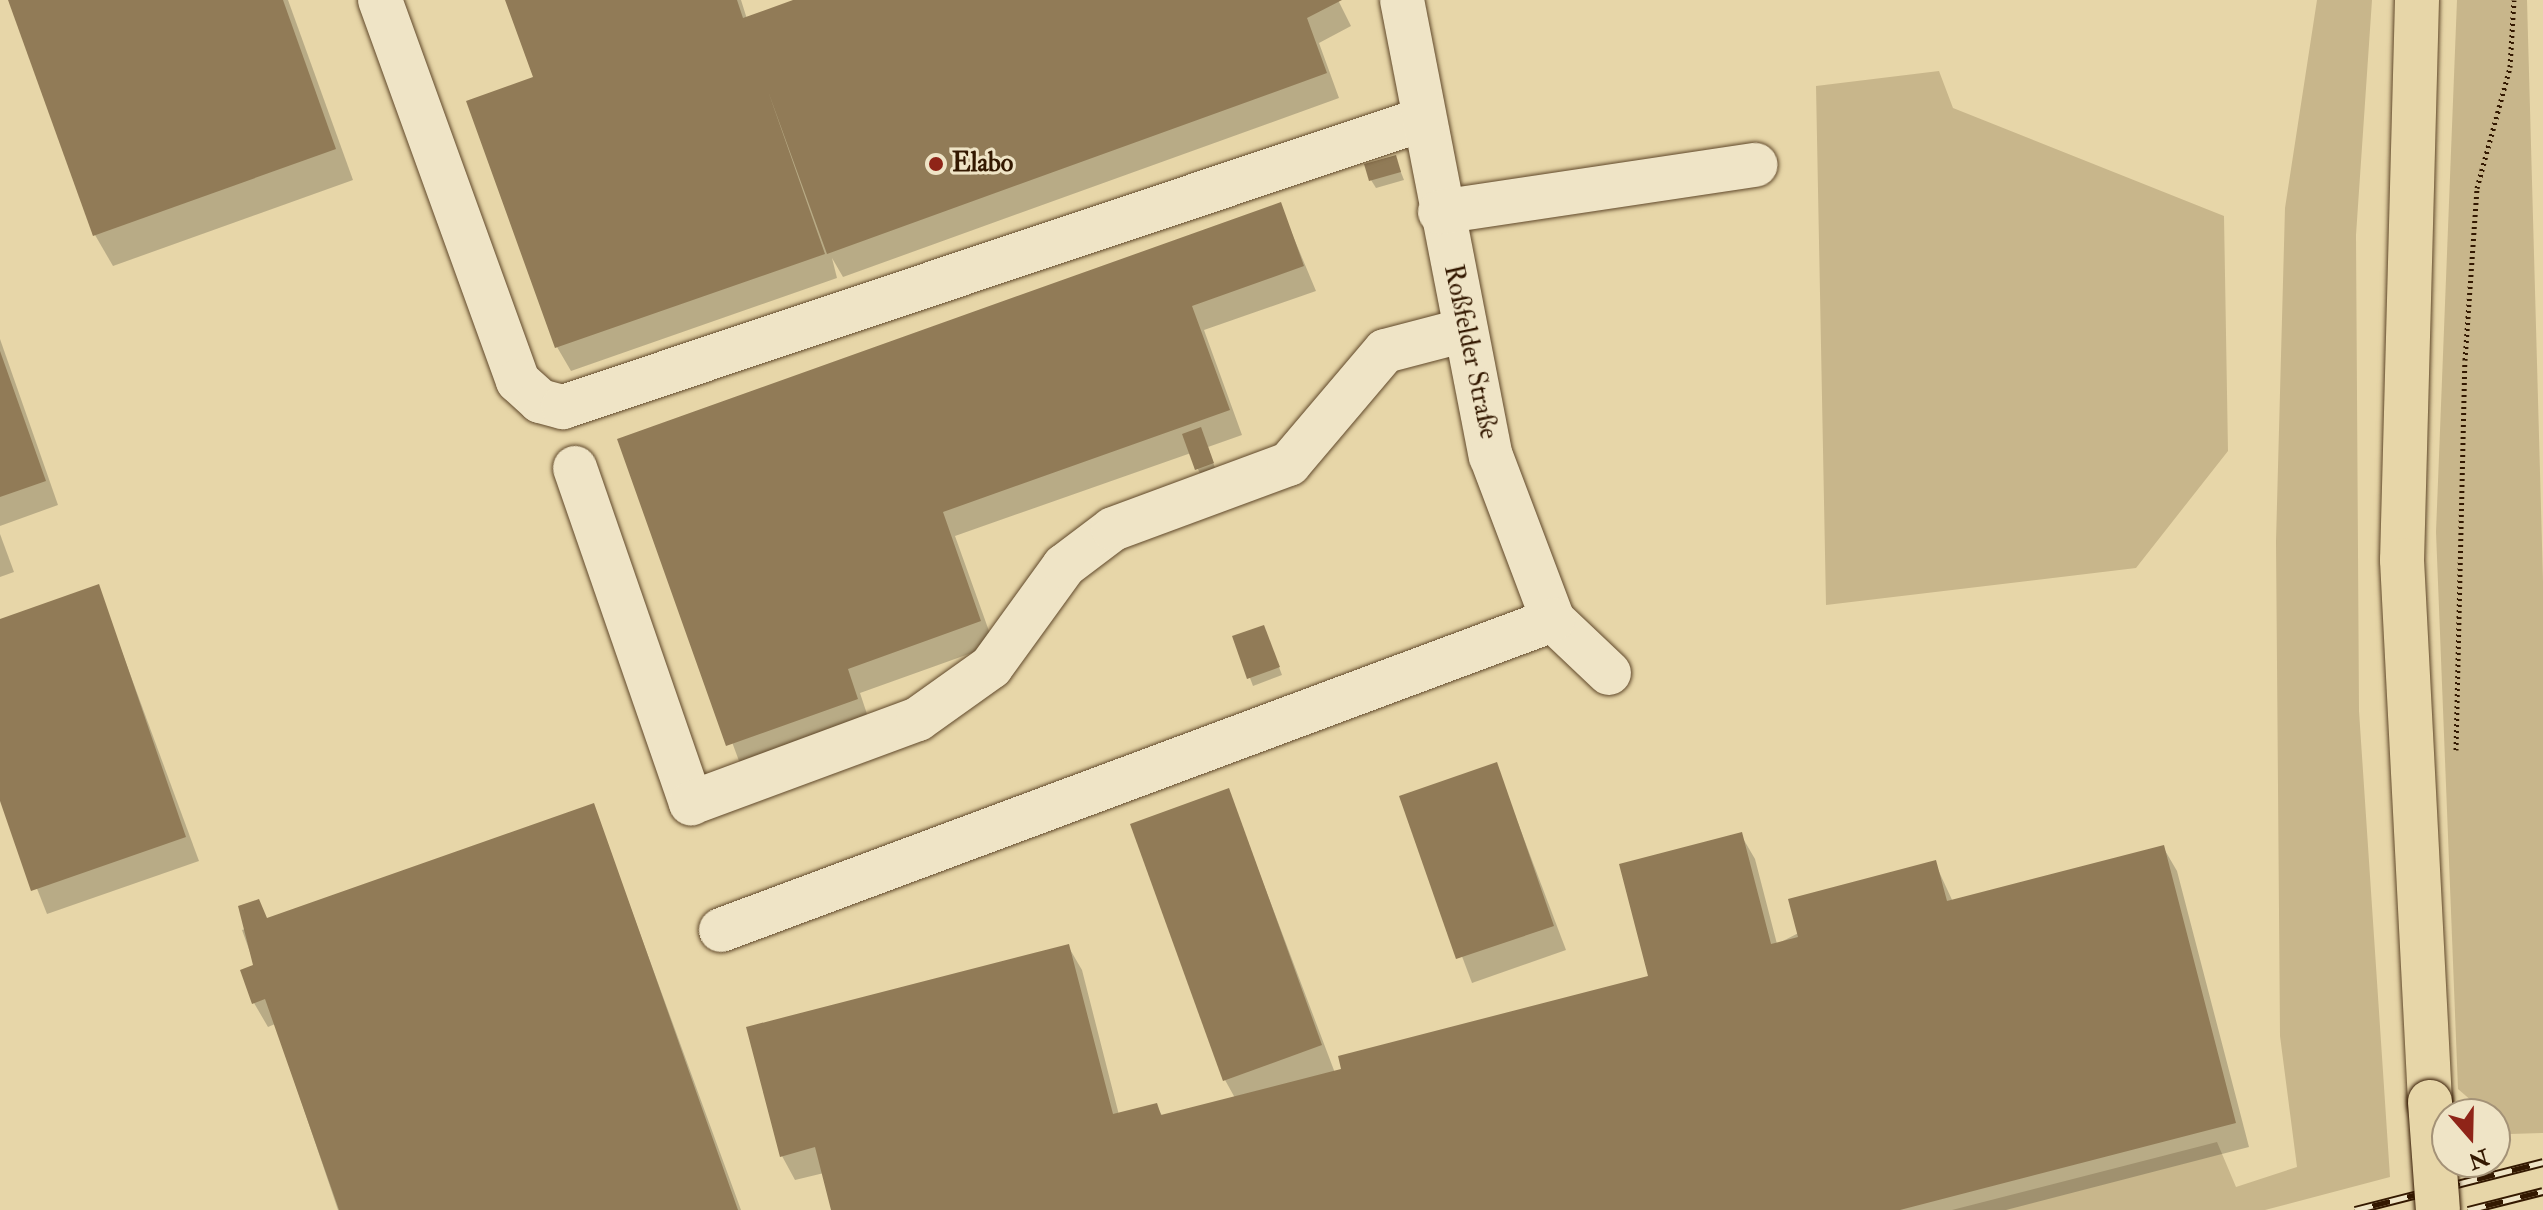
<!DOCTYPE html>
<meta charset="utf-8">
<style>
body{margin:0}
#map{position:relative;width:2543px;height:1210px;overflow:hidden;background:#e7d6a8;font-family:"IM FELL Double Pica",serif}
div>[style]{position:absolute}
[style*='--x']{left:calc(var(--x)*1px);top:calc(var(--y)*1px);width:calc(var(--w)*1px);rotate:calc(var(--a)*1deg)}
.green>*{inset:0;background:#c8b68b}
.shadow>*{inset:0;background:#0003}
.building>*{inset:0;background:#917b57}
.path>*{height:5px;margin-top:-2.5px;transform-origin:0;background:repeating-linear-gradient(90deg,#331800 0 2px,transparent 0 6px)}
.roads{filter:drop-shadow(0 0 2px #60482a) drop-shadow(0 0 2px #60482a)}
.minor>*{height:44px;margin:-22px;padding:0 22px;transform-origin:22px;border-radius:22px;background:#efe4c6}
.major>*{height:44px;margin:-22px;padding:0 22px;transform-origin:22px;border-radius:22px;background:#e7d6a8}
.rail>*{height:9px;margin-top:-4.5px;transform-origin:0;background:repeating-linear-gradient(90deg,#efe4c6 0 18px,#331800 0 36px);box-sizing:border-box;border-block:2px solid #331800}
.bridges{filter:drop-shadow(0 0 2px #331800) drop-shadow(0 0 2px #331800)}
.major-bridge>*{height:44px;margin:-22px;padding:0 22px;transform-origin:22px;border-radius:22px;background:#e7d6a8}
.dots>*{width:22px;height:22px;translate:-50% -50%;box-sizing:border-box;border:4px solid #efe4c6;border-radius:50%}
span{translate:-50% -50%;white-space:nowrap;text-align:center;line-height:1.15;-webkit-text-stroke:6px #efe4c6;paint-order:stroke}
.poi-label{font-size:26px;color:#331800;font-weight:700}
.left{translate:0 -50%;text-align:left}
.street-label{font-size:26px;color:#331800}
.north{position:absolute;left:2431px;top:1098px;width:80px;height:80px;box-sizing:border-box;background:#efe4c6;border:2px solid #a49277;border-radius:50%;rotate:160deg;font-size:22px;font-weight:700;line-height:32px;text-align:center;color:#331800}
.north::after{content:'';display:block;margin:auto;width:28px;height:36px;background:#8f2418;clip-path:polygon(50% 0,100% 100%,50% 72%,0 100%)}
</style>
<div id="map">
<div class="green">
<i style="clip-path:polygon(2317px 0,2372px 0,2356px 235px,2359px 711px,2390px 1177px,2265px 1210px,1952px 1210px,2217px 1142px,2236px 1187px,2297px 1167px,2280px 1036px,2276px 541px,2285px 208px)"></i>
<i style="clip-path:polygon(2457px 0,2527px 0,2543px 581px,2543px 1133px,2510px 1134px,2458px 1089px,2436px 532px)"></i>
<i style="clip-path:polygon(1939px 71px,1953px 108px,2224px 216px,2228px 451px,2136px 568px,1826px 605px,1816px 86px)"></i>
</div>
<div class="shadow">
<i style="clip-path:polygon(11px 0,288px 0,353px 180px,113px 266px,95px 235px)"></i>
<i style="clip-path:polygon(507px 0,741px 0,747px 19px,798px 0,1338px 0,1351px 26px,1319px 43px,1339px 98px,843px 277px,832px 258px,837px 278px,571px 371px,557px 347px,535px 78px)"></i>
<i style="clip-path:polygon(1395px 157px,1404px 180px,1376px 188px,1371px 180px)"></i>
<i style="clip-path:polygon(1280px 205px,1316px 291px,1204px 330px,1242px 435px,1208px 447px,1216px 471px,1201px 476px,1191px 453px,955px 536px,994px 645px,860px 693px,870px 723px,742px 769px,620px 440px)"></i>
<i style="clip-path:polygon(0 339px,58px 505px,0 526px)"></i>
<i style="clip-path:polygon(0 534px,14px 572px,0 577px)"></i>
<i style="clip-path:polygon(98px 587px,199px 861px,47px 914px,0 795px,0 621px)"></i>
<i style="clip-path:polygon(1267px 635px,1282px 675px,1253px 686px,1235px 638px)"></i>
<i style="clip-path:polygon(1496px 765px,1566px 950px,1472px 983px,1402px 797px)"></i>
<i style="clip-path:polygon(1228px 790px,1335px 1073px,1651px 978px,1741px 835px,1755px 859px,1777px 944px,1935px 863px,1953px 902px,2163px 847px,2177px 871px,2249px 1147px,2006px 1210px,833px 1210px,824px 1173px,795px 1180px,782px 1156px,1068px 946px,1082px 970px,1119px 1115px,1156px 1105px,1163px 1117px,1235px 1098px,1225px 1080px)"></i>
<i style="clip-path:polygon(593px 805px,741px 1210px,338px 1210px,275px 1024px,268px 1027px,254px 1003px,255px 966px,242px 930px)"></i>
</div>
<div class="building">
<i style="clip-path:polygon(8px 0,283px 0,336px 149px,93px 236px)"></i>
<i style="clip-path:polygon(505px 0,737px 0,743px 18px,793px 0,1342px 0,1307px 18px,1327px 73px,827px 254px,768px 91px,825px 254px,555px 348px,466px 101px,533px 77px)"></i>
<i style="clip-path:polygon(1396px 155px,1401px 172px,1369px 181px,1364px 164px)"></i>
<i style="clip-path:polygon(1281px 202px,1304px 266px,1192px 306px,1230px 410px,943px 512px,981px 621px,848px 669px,858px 699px,726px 746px,617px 439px)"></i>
<i style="clip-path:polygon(0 351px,46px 481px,0 497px)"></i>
<i style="clip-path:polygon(1201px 427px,1214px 463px,1195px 470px,1182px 434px)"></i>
<i style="clip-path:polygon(99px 584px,186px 837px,31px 891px,0 801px,0 619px)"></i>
<i style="clip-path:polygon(1264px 625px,1280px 667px,1247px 679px,1232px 636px)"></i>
<i style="clip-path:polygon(1497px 762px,1554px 926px,1456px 959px,1399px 796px)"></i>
<i style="clip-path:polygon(1229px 788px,1322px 1045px,1223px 1081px,1130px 824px)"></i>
<i style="clip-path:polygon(594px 803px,738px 1210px,339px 1210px,265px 999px,252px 1004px,240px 970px,253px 965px,238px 906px,259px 899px,267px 918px)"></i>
<i style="clip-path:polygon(1742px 832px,1771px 944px,1798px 937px,1788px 899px,1936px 860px,1947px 901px,2164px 845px,2236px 1123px,1900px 1210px,831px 1210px,815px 1147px,780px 1157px,746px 1027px,1069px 944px,1113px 1114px,1157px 1103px,1161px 1115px,1341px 1069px,1338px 1056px,1648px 976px,1619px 864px)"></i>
</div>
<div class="path">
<i style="--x:2456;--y:750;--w:390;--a:-88.7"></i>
<i style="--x:2465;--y:360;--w:172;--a:-86"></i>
<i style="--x:2477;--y:188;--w:125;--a:-74.7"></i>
<i style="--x:2510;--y:67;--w:67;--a:-86.6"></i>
</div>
<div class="roads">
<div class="minor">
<i style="--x:380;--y:0;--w:405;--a:70.1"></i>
<i style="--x:518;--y:381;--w:30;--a:42"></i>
<i style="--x:540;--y:401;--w:24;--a:15"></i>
<i style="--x:563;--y:407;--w:905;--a:-18.5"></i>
<i style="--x:1402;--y:0;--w:465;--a:79"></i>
<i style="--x:1491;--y:456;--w:175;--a:69.3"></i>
<i style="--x:1553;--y:620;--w:77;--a:43.4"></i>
<i style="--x:1440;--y:212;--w:319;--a:-8.5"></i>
<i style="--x:575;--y:468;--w:355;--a:70.9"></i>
<i style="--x:691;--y:803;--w:242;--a:-20.3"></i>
<i style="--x:918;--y:719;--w:90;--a:-35.5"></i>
<i style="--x:991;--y:667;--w:125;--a:-54.1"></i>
<i style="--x:1064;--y:566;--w:61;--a:-37.1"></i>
<i style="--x:1113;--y:529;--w:188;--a:-20.3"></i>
<i style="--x:1289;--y:464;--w:148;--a:-49.7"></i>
<i style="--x:1385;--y:351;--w:83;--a:-14.7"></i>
<i style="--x:721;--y:930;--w:888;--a:-20.44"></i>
</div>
<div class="major">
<i style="--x:2417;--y:0;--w:560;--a:91.53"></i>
<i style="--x:2402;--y:560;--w:543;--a:87.04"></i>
</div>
</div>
<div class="rail">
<i style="--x:2355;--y:1210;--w:194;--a:-14.3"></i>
<i style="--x:2468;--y:1210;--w:77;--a:-14.2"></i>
</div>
<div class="bridges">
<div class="major-bridge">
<i style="--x:2430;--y:1102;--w:108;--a:85.8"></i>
</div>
</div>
<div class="dots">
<i style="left:936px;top:164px;background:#8f2418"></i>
</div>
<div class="poi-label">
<span class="left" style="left:952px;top:164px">Elabo</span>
</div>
<div class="street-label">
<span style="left:1470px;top:352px;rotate:78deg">Roßfelder Straße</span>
</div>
<div class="north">N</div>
</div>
